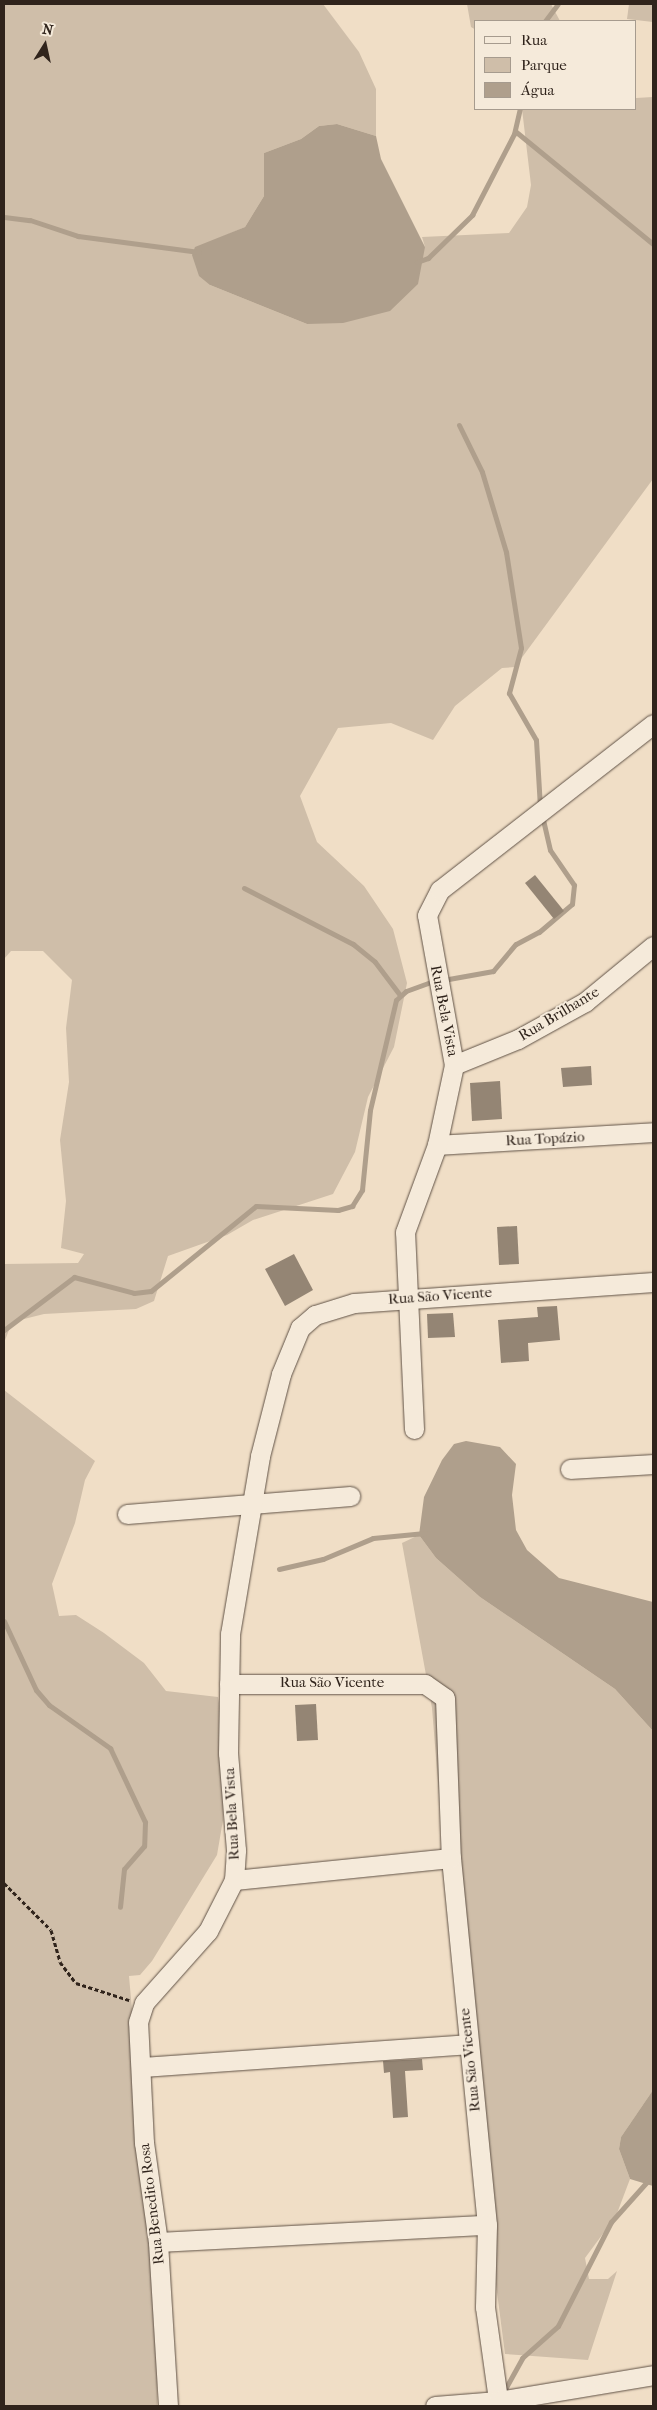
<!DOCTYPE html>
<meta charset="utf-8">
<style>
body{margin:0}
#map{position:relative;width:657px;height:2410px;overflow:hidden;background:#f0dec6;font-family:"IM FELL French Canon",serif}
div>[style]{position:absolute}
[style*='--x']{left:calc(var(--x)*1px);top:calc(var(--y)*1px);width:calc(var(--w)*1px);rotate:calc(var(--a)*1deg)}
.green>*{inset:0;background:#cfbea9}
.water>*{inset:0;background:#af9f8c}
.stream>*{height:5px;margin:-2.5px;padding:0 2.5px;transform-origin:2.5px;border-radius:2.5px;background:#af9f8c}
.building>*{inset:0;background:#948574}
.path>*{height:3px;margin-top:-1.5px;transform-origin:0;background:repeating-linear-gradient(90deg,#30241c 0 4px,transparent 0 6.5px)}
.roads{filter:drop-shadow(0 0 1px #605246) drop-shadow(0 0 1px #605246)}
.street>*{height:19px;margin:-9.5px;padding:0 9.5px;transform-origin:9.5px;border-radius:9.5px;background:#f5eada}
span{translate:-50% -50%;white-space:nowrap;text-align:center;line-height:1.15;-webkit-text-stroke:4px #f5eada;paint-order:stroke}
.street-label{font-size:15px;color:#30241c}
.frame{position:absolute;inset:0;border:5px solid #30241c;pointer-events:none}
.legend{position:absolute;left:474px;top:20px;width:162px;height:90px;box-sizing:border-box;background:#f5eada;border:1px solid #a69b8e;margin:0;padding:6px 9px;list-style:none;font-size:15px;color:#30241c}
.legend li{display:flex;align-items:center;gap:10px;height:25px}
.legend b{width:25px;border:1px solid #a69b8e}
.north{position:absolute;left:20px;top:20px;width:50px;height:50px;-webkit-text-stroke:4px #f5eada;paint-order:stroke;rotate:10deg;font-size:14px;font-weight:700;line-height:20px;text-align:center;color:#30241c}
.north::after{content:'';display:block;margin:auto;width:18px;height:22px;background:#30241c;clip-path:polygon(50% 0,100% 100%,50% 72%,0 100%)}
</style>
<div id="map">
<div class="green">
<i style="clip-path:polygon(4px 4px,323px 4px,359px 52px,376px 89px,376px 136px,337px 124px,319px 126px,301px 139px,264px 153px,264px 196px,245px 227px,217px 239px,210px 285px,307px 324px,425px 247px,422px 237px,509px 233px,527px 207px,531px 185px,522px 109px,636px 109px,636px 98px,653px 97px,653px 479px,515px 667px,502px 668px,455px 706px,433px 740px,391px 723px,338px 728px,300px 796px,317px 842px,364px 886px,393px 929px,407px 983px,394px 1047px,368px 1097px,355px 1152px,333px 1194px,253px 1220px,227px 1235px,168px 1256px,154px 1301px,136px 1309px,44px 1314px,12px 1322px,4px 1343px,4px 1264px,78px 1263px,84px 1254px,61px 1248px,66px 1201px,60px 1140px,69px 1082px,66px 1028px,72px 980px,43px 951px,11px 951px,4px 959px)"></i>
<i style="clip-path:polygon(467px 4px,551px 4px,560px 21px,476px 21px,476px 30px,471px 27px)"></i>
<i style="clip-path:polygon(629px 4px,653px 4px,653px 22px,627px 19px)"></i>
<i style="clip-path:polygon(4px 1390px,95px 1461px,85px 1480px,75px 1523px,52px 1584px,59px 1616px,76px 1615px,104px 1633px,144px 1663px,166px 1691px,218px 1697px,224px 1733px,223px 1820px,217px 1855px,152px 1961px,140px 1975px,129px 1976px,158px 2302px,157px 2406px,4px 2406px)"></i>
<i style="clip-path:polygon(419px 1535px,436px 1558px,480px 1597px,615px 1689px,653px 1731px,653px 2090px,621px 2137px,619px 2149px,630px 2179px,616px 2216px,585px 2258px,589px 2279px,608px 2279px,617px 2271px,588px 2360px,505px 2354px,449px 1920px,432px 1708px,402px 1543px)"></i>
</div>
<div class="water">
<i style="clip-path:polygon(337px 124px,376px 136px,381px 159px,425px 247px,418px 284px,390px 311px,343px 323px,307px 324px,210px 285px,199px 276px,192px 255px,195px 247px,245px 227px,264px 196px,264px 153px,301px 139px,319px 126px)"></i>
<i style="clip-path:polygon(466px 1441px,500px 1447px,516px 1464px,512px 1495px,516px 1530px,527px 1550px,559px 1578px,653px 1602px,653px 1731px,615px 1689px,480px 1597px,436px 1558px,419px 1535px,424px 1497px,442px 1460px,454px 1444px)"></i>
<i style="clip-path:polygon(653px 2090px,653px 2186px,630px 2179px,619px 2149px,621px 2137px)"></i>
</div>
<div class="stream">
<i style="--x:545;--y:21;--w:21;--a:-53"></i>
<i style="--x:515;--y:131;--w:178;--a:39.3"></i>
<i style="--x:4;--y:217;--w:26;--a:7"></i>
<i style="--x:30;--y:220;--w:51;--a:18.4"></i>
<i style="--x:78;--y:236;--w:122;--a:7.5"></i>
<i style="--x:417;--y:262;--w:12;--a:-20"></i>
<i style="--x:428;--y:258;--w:62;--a:-44.3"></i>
<i style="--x:472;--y:215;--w:91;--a:-62.6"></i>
<i style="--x:514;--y:134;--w:26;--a:-77"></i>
<i style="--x:459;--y:425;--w:52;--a:63.9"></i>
<i style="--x:482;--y:472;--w:84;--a:73.3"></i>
<i style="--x:506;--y:552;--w:97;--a:81.1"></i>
<i style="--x:521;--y:648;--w:47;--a:104.9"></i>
<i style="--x:509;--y:693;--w:54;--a:60.1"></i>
<i style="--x:536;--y:740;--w:67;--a:86.6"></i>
<i style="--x:244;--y:888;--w:123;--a:27.2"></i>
<i style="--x:353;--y:944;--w:28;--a:39"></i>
<i style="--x:375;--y:962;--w:41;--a:52.9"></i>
<i style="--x:443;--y:980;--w:51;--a:-10.2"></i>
<i style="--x:493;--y:971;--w:35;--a:-50"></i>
<i style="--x:516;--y:944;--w:26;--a:-28"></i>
<i style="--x:539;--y:932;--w:43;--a:-40.3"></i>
<i style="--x:572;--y:904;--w:19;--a:-84"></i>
<i style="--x:574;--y:885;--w:42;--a:-124.4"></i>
<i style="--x:550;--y:850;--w:36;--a:-103"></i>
<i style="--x:4;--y:1330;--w:88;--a:-37.1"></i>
<i style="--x:74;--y:1277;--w:62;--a:14.9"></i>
<i style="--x:134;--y:1293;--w:17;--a:-7"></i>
<i style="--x:151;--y:1291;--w:135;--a:-39"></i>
<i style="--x:256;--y:1206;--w:82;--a:2.8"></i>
<i style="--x:338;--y:1210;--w:15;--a:-16"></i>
<i style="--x:352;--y:1206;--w:19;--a:-58"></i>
<i style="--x:362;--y:1190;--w:80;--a:-84.3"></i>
<i style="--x:370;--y:1110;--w:113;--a:-76.7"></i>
<i style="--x:396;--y:1000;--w:13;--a:-42"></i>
<i style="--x:406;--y:991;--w:30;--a:-20"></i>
<i style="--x:279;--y:1569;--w:45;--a:-12.8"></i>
<i style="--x:323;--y:1559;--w:54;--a:-22.8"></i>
<i style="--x:373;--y:1538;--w:52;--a:-5.5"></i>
<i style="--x:4;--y:1621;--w:76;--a:65.1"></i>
<i style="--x:36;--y:1690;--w:20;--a:49"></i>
<i style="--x:49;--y:1705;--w:75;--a:35.2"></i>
<i style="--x:110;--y:1748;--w:82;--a:64.7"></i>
<i style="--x:145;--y:1822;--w:24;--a:92"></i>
<i style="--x:144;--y:1846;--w:30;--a:131"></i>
<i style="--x:124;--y:1869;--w:38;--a:96"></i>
<i style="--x:504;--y:2391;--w:38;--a:-61"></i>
<i style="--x:522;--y:2358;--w:48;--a:-41.6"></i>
<i style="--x:558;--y:2326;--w:117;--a:-63"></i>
<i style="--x:611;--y:2222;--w:63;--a:-48.2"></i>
</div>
<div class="building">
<i style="clip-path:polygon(535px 875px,564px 911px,554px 919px,525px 883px)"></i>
<i style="clip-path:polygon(591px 1066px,592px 1085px,563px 1087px,561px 1068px)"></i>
<i style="clip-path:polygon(500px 1081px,502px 1119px,472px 1121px,470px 1083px)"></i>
<i style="clip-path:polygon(517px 1226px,519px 1264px,499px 1265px,497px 1227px)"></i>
<i style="clip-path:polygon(294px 1254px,313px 1290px,285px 1306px,265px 1269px)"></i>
<i style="clip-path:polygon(557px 1306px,560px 1340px,528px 1343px,529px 1361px,501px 1363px,498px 1320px,538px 1317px,537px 1307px)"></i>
<i style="clip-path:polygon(453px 1313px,455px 1337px,428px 1338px,427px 1314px)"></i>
<i style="clip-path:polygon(316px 1704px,318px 1740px,297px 1741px,295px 1705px)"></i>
<i style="clip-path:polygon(422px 2059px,423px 2070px,405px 2071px,408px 2117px,393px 2118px,390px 2072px,384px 2073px,383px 2061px)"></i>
</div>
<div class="path">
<i style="--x:4;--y:1883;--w:66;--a:45"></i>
<i style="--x:51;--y:1930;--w:33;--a:74"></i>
<i style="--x:60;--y:1962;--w:26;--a:53"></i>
<i style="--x:76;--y:1983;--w:56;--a:17.8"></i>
</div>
<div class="roads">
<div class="street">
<i style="--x:454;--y:1065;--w:69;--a:-22.1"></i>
<i style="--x:518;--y:1039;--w:77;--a:-28.9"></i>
<i style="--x:585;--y:1002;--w:88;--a:-39.5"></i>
<i style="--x:437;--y:1145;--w:216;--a:-3.4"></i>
<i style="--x:414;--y:1429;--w:197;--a:-92.6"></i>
<i style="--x:405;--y:1232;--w:93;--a:-69.8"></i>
<i style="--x:437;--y:1145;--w:82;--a:-78"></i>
<i style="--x:454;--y:1065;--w:152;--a:-100.2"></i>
<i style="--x:427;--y:915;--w:28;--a:-63"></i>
<i style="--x:440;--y:890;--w:270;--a:-37.9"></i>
<i style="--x:570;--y:1469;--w:83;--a:-3.4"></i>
<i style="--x:127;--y:1514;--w:224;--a:-4.6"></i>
<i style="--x:229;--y:1684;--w:196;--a:0"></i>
<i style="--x:425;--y:1684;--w:24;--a:35"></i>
<i style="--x:445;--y:1698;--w:160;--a:87.9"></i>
<i style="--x:451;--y:1858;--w:369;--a:84.4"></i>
<i style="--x:487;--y:2225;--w:82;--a:91.4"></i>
<i style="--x:485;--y:2307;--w:100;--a:82"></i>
<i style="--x:234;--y:1880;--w:218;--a:-5.8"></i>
<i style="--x:141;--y:2067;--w:328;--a:-4"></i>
<i style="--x:158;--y:2242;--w:329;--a:-3"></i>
<i style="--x:168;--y:2406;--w:164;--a:-93.5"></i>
<i style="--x:158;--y:2242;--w:100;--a:-98"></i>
<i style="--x:144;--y:2143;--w:121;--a:-92.8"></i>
<i style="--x:138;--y:2022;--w:20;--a:-72"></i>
<i style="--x:144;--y:2003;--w:96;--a:-48.4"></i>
<i style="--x:208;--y:1931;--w:57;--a:-63"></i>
<i style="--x:234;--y:1880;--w:30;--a:-86"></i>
<i style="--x:236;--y:1850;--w:97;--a:-94.7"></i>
<i style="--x:228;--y:1753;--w:119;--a:-89"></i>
<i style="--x:230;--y:1634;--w:181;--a:-80.4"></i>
<i style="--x:260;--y:1456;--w:85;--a:-75.6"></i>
<i style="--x:281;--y:1374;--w:50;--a:-67.6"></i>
<i style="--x:300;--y:1328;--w:20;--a:-41"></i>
<i style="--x:315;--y:1315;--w:41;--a:-17.1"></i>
<i style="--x:354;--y:1303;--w:300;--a:-4"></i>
<i style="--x:435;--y:2406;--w:63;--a:-4.5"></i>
<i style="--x:498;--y:2401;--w:157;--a:-9.5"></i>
</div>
</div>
<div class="street-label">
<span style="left:444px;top:1011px;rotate:79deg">Rua Bela Vista</span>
<span style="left:559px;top:1014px;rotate:-31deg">Rua Brilhante</span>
<span style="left:545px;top:1139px;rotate:-3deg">Rua Topázio</span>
<span style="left:440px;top:1296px;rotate:-4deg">Rua São Vicente</span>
<span style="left:332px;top:1683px">Rua São Vicente</span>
<span style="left:232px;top:1814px;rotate:-93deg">Rua Bela Vista</span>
<span style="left:470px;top:2060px;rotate:-96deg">Rua São Vicente</span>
<span style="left:152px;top:2204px;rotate:-97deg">Rua Benedito Rosa</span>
</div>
<div class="frame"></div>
<ul class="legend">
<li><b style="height:6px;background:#f5eada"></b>Rua</li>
<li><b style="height:14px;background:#cfbea9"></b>Parque</li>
<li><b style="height:14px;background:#af9f8c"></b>Água</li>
</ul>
<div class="north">N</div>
</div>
